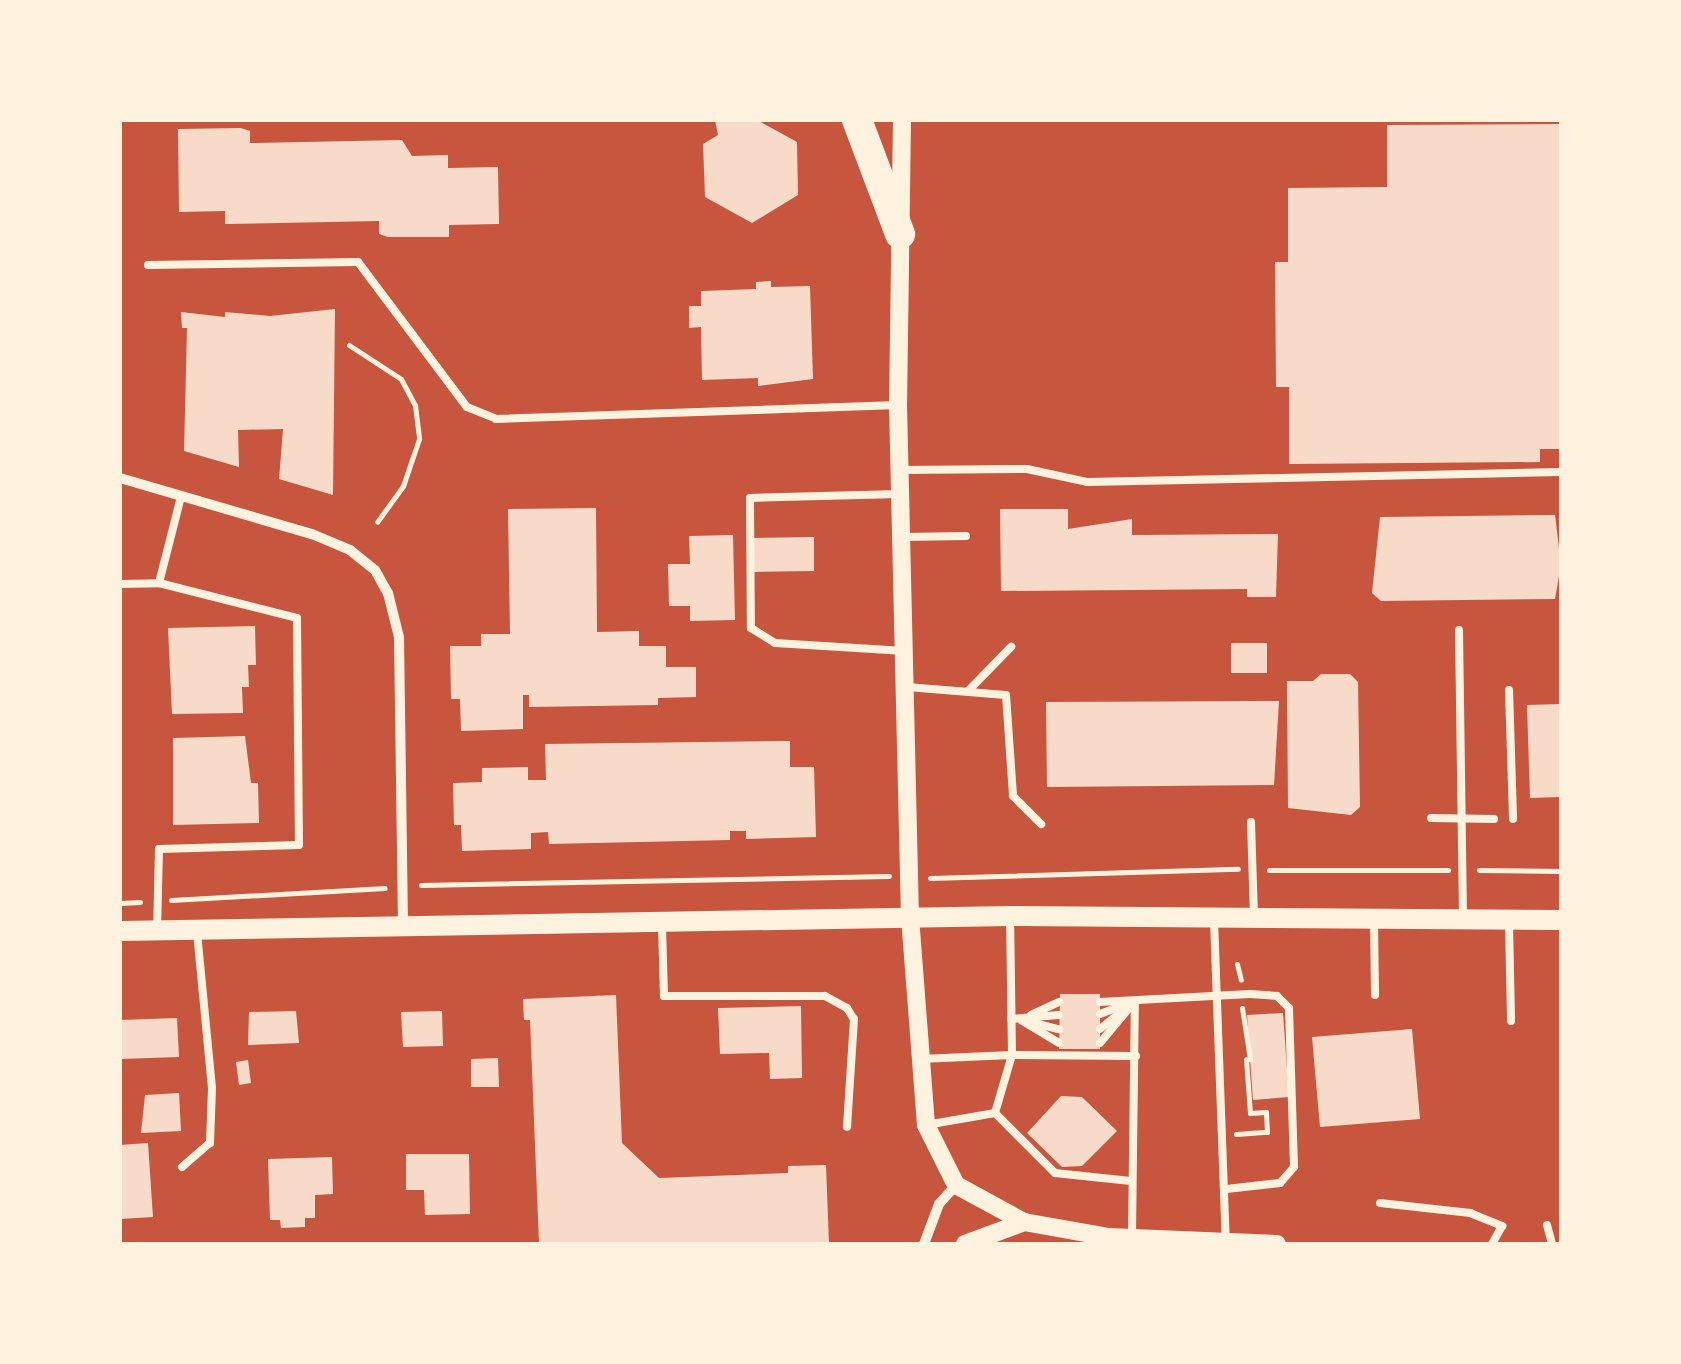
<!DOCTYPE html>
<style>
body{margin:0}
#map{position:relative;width:1681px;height:1364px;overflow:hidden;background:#c8553d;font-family:"Open Sans",sans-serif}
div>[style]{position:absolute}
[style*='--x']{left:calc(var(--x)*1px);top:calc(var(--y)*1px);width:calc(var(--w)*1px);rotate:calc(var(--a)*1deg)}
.building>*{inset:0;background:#f7dbc8}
.path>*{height:5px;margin:-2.5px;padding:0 2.5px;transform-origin:2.5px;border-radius:2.5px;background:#fff3e0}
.service>*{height:8px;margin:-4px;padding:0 4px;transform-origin:4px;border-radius:4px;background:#fff3e0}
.minor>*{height:10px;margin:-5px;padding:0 5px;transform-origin:5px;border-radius:5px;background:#fff3e0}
.tertiary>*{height:18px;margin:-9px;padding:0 9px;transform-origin:9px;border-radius:9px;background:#fff3e0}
.secondary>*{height:20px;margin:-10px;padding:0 10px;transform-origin:10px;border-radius:10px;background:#fff3e0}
.motorway>*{height:30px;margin:-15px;padding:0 15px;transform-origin:15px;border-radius:15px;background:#fff3e0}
span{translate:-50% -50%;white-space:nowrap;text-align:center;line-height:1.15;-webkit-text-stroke:10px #fff3e0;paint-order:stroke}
.frame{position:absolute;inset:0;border:122px solid #fff3e0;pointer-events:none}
</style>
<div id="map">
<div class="building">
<i style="clip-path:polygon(715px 120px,757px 120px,797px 142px,798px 195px,752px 223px,705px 197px,703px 144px,718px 135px)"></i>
<i style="clip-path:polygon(1561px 124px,1561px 449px,1540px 449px,1540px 462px,1289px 464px,1289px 387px,1276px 387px,1275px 262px,1288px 262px,1288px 188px,1387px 187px,1387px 125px)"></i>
<i style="clip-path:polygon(241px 128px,250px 131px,250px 143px,402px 140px,412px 156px,448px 155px,448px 168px,498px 167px,499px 224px,449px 225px,449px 237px,388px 237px,379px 234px,379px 221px,225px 224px,225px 211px,179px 212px,178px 129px)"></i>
<i style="clip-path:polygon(771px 281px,771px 287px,810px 286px,813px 379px,758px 386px,758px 378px,702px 380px,701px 327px,689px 328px,689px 306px,701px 306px,701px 291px,756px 289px,756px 282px)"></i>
<i style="clip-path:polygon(335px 309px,333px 495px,279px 479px,283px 429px,238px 430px,239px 467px,184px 451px,187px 328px,182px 328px,181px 312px,225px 317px,225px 312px,270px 316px)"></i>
<i style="clip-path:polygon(596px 508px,597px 632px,639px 631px,639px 646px,666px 646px,666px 667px,696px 667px,696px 697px,658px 698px,658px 705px,529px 707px,529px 695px,523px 695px,523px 729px,461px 731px,460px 699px,451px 699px,450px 646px,481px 646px,481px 634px,510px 634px,508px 509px)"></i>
<i style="clip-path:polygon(1000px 509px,1068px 509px,1068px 529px,1132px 519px,1132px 535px,1278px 534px,1276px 597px,1247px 597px,1247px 589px,1001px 591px)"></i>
<i style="clip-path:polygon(1555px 515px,1561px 565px,1555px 599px,1381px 601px,1372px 593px,1380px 517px)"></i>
<i style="clip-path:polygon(733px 535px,735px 620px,690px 621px,690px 606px,669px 606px,668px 564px,690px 564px,689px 536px)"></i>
<i style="clip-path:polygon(814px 537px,814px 571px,753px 572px,752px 538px)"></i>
<i style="clip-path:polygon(255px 626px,256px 665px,248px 665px,249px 687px,242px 687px,243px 713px,172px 714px,168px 628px)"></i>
<i style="clip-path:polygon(1231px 643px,1267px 643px,1267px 673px,1231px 673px)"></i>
<i style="clip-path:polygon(1321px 674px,1350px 674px,1358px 682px,1360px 807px,1351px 815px,1288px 808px,1287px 681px,1313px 681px)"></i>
<i style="clip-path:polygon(1279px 701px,1274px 785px,1047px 787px,1046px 702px)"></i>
<i style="clip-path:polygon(1561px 704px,1561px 797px,1530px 798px,1527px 705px)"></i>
<i style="clip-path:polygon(245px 736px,251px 783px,258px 783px,259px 823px,173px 825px,173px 738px)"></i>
<i style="clip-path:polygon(790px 741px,790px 767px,814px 767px,816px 837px,746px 839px,746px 831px,730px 831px,730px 840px,549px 844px,548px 832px,531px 833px,531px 849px,462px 851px,461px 825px,454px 825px,453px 783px,482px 782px,482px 768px,528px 767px,528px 780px,546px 780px,545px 744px)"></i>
<i style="clip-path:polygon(1060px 994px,1100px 994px,1100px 1049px,1059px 1049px)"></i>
<i style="clip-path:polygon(616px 995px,622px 1143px,659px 1178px,788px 1173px,788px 1166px,826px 1165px,829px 1244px,539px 1244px,530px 1020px,524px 1020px,523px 999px)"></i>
<i style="clip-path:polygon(801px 1006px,802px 1078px,770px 1079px,769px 1053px,720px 1054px,718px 1008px)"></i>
<i style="clip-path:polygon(296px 1011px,299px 1043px,248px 1045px,249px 1012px)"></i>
<i style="clip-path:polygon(442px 1011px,443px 1046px,403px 1047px,401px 1012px)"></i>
<i style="clip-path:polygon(1283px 1013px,1289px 1097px,1253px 1100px,1247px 1015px)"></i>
<i style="clip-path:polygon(177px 1018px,179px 1057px,120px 1059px,120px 1020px)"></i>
<i style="clip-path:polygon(1412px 1029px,1420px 1119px,1320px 1127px,1312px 1037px)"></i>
<i style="clip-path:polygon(498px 1058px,499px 1087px,471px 1087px,471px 1059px)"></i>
<i style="clip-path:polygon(248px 1060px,251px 1083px,239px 1085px,236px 1062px)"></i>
<i style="clip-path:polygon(179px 1093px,181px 1131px,141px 1133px,145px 1095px)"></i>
<i style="clip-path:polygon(1061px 1096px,1082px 1097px,1117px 1131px,1082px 1166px,1062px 1167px,1027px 1133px)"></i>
<i style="clip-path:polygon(148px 1143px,153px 1217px,120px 1219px,120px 1145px)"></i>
<i style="clip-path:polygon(406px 1154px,469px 1154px,470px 1214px,425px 1215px,424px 1190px,406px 1190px)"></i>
<i style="clip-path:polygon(332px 1157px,333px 1194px,315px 1195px,315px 1218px,305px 1218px,305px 1227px,281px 1228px,280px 1220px,270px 1220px,268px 1159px)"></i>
</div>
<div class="path">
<i style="--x:349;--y:345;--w:62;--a:33.2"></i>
<i style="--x:401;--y:379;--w:30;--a:62"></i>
<i style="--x:415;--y:405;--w:34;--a:83"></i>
<i style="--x:419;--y:439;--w:50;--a:108.8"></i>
<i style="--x:403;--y:486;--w:44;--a:125.8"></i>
<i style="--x:1269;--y:870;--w:179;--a:0"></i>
<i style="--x:1479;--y:870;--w:82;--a:0.7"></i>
<i style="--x:930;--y:878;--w:308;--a:-1.7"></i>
<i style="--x:421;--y:885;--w:468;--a:-1.1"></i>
<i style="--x:171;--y:900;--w:214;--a:-3.2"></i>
<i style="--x:120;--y:903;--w:20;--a:-3"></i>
<i style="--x:1237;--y:964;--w:16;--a:76"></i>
<i style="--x:1242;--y:1008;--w:52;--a:81.1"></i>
<i style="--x:1236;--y:1134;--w:31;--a:-4"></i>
<i style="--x:1267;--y:1132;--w:20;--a:-93"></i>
<i style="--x:1266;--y:1112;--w:16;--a:176"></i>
<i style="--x:1250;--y:1113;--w:54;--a:-94.2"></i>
</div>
<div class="service">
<i style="--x:148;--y:265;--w:210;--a:-0.8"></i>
<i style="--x:358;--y:262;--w:181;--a:53.1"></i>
<i style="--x:467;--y:407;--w:31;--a:22"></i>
<i style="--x:496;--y:419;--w:402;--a:-2"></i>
<i style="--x:900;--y:470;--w:127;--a:-0.5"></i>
<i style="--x:1027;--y:469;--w:61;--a:12.2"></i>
<i style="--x:1087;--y:482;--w:474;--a:-1.2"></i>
<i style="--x:900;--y:494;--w:150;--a:178.5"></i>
<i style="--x:750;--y:498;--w:130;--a:89.6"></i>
<i style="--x:751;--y:628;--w:28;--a:32"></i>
<i style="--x:775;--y:643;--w:130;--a:3.5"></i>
<i style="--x:902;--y:537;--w:64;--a:-0.9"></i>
<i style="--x:159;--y:583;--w:89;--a:-75.7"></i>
<i style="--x:120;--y:584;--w:39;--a:-1"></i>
<i style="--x:159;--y:583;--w:142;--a:14.2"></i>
<i style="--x:297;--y:618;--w:227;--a:89.5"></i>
<i style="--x:299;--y:845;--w:140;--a:178.4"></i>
<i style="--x:159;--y:849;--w:81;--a:91.4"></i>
<i style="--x:1459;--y:630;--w:286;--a:89.2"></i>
<i style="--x:907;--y:687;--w:99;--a:4.6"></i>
<i style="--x:1006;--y:695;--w:101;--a:86"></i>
<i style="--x:1013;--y:796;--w:40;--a:45"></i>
<i style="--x:1509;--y:690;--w:129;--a:88.2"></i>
<i style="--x:968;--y:691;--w:62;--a:-45.7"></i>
<i style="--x:1431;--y:818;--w:63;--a:0.9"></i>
<i style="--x:1251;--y:822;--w:95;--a:88.2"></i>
<i style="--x:1214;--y:920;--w:321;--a:87.9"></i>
<i style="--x:1374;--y:922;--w:73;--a:89.2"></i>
<i style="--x:1509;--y:923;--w:98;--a:88.8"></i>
<i style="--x:662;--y:925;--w:71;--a:88.4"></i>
<i style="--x:664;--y:996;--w:161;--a:0"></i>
<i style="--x:825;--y:996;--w:25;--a:29"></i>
<i style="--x:847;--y:1008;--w:13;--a:58"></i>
<i style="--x:854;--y:1019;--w:108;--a:93.7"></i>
<i style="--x:1100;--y:1002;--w:150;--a:-3.1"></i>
<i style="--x:1250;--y:994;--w:27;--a:4"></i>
<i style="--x:1277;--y:996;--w:17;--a:45"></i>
<i style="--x:1289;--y:1008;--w:159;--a:88.2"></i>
<i style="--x:1294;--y:1167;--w:21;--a:131"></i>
<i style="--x:1280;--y:1183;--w:54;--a:173.7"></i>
<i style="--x:1100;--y:1014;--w:28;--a:-21"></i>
<i style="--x:1031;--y:1015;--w:31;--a:-25"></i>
<i style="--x:1011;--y:1019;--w:48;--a:-4.8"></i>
<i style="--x:1021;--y:1020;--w:44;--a:31.2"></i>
<i style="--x:1030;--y:1022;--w:30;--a:14"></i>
<i style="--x:1100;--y:1029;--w:26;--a:-39"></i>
<i style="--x:1100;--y:1043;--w:55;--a:-50.2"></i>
<i style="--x:920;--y:1059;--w:92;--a:-2.5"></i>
<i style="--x:1012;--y:1055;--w:139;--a:-90.8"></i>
<i style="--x:995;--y:1113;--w:85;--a:45"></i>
<i style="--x:1055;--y:1173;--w:76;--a:6"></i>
<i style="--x:926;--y:1125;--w:70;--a:-9.9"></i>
<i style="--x:995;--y:1113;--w:60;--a:-73.7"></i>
<i style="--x:1012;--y:1055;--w:124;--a:0.5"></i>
<i style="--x:182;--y:1167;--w:37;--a:-41"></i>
<i style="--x:210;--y:1143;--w:55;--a:-87.9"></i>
<i style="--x:212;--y:1088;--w:156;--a:-95.5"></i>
<i style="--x:1380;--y:1203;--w:91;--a:6.3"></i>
<i style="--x:1470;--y:1213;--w:35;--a:22"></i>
<i style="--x:1502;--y:1226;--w:21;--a:119"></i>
<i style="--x:1547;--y:1225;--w:20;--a:75"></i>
<i style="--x:1132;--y:1236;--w:235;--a:-89.3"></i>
</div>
<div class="minor">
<i style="--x:120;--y:478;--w:200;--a:16.3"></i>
<i style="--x:312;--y:534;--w:41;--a:22.8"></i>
<i style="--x:350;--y:550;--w:32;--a:39"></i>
<i style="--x:375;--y:570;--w:26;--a:61"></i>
<i style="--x:388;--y:593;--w:45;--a:76"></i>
<i style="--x:399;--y:637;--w:287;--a:89.2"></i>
<i style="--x:924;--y:1244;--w:43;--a:-69.4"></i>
<i style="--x:939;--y:1204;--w:25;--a:-48"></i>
</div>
<div class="tertiary">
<i style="--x:902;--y:120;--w:285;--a:90.8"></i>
<i style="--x:898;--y:405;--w:512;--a:88.66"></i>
<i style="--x:910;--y:917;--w:209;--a:85.6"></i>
<i style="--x:926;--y:1125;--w:67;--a:63.4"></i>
<i style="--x:956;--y:1185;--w:77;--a:28.6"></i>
<i style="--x:1024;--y:1222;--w:85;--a:10.1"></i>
<i style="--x:1108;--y:1237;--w:169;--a:2.4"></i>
<i style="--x:965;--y:1244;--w:63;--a:-20.4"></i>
</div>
<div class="secondary">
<i style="--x:120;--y:931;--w:890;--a:-0.97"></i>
<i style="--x:1010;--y:916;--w:551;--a:0.42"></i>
</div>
<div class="motorway">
<i style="--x:857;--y:120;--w:122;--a:69.3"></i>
</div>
<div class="frame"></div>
</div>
